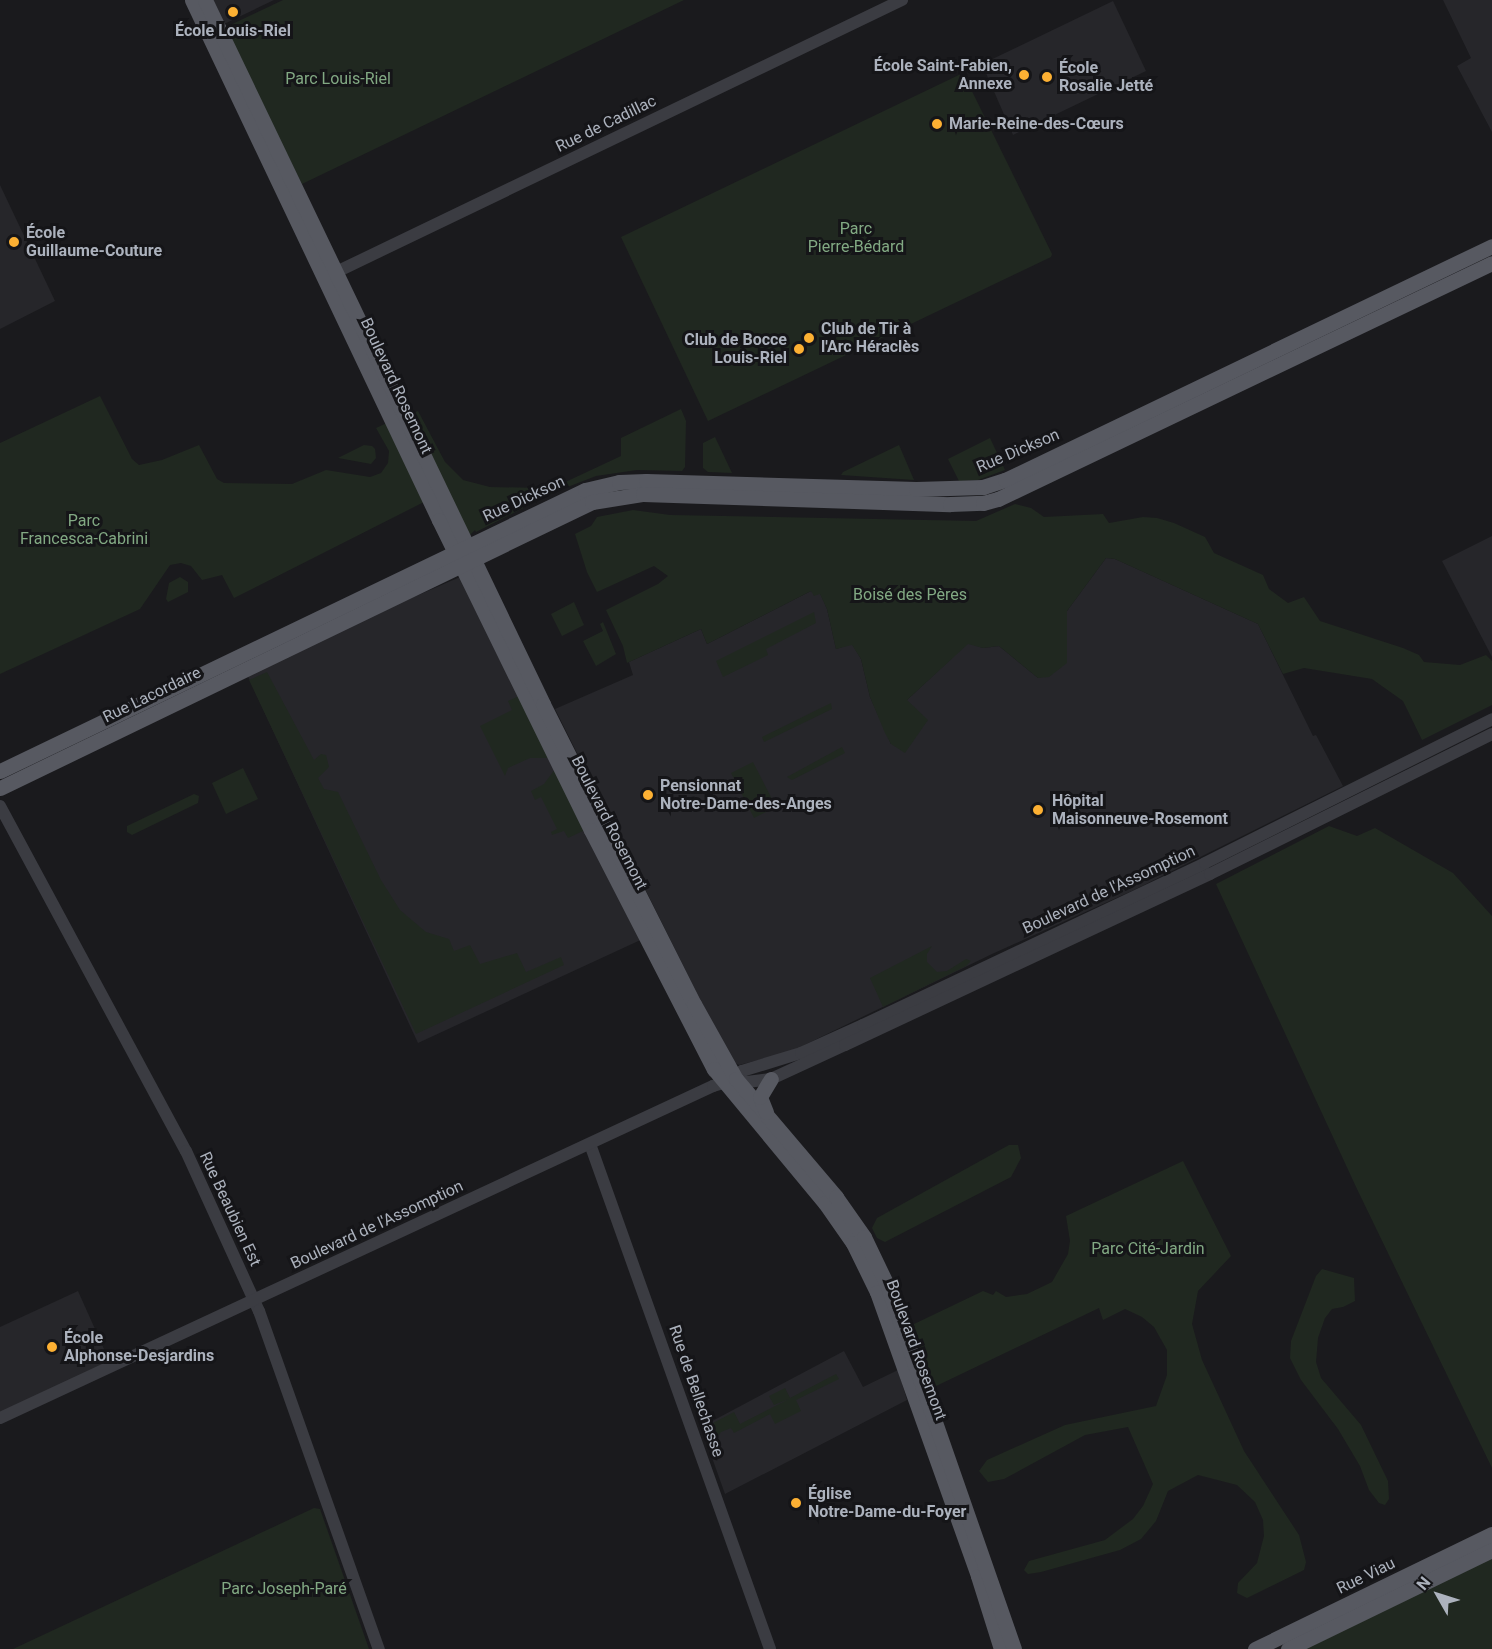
<!DOCTYPE html>
<meta charset="utf-8">
<style>
body{margin:0}
#map{position:relative;width:1492px;height:1649px;overflow:hidden;background:#1a1a1d;font-family:Roboto,sans-serif}
div>[style]{position:absolute}
[style*='--x']{left:calc(var(--x)*1px);top:calc(var(--y)*1px);width:calc(var(--w)*1px);rotate:calc(var(--a)*1deg)}
.built>*{inset:0;background:#26262a}
.green>*{inset:0;background:#202820}
.minor>*{height:12px;margin:-6px;padding:0 6px;transform-origin:6px;border-radius:6px;background:#3b3c42}
.major>*{height:15px;margin:-7.5px;padding:0 7.5px;transform-origin:7.5px;border-radius:7.5px;background:#575961}
.dots>*{width:16px;height:16px;translate:-50% -50%;box-sizing:border-box;border:3px solid #151518;border-radius:50%}
span{translate:-50% -50%;white-space:nowrap;text-align:center;line-height:1.15;-webkit-text-stroke:6px #151518;paint-order:stroke}
.poi-label{font-size:16px;color:#acb2bd;font-weight:700}
.right{translate:-100% -50%;text-align:right}
.left{translate:0 -50%;text-align:left}
.park-label{font-size:16px;color:#82a983}
.street-label{font-size:16px;color:#acb2bd}
.north{position:absolute;left:1408px;top:1565px;width:60px;height:60px;-webkit-text-stroke:4px #151518;paint-order:stroke;rotate:309deg;font-size:16px;font-weight:700;line-height:24px;text-align:center;color:#acb2bd}
.north::after{content:'';display:block;margin:auto;width:21px;height:27px;background:#acb2bd;clip-path:polygon(50% 0,100% 100%,50% 72%,0 100%)}
</style>
<div id="map">
<div class="built">
<i style="clip-path:polygon(212px 0,274px 0,224px 24px)"></i>
<i style="clip-path:polygon(1443px 0,1492px 0,1492px 132px,1457px 66px,1471px 58px)"></i>
<i style="clip-path:polygon(1113px 1px,1146px 71px,1013px 135px,982px 64px)"></i>
<i style="clip-path:polygon(0 185px,55px 301px,0 329px)"></i>
<i style="clip-path:polygon(1492px 536px,1492px 657px,1442px 561px)"></i>
<i style="clip-path:polygon(1106px 558px,1115px 559px,1258px 624px,1313px 736px,1316px 735px,1343px 786px,1134px 890px,992px 954px,792px 1051px,739px 1065px,731px 1061px,555px 709px,633px 675px,629px 662px,701px 629px,707px 644px,811px 591px,820px 593px,827px 609px,836px 649px,852px 644px,861px 659px,870px 697px,891px 744px,907px 700px,968px 643px,983px 648px,999px 646px,1038px 678px,1066px 621px,1067px 611px)"></i>
<i style="clip-path:polygon(460px 577px,647px 937px,418px 1043px,245px 670px)"></i>
<i style="clip-path:polygon(78px 1291px,112px 1367px,0 1418px,0 1327px)"></i>
<i style="clip-path:polygon(844px 1351px,863px 1387px,898px 1370px,907px 1400px,725px 1494px,701px 1427px)"></i>
</div>
<div class="green">
<i style="clip-path:polygon(283px 0,684px 0,302px 184px,224px 28px)"></i>
<i style="clip-path:polygon(963px 73px,1052px 254px,1051px 257px,708px 421px,621px 237px)"></i>
<i style="clip-path:polygon(100px 396px,132px 459px,139px 465px,162px 460px,199px 445px,217px 479px,224px 483px,292px 484px,326px 470px,370px 477px,381px 473px,388px 463px,389px 451px,376px 428px,387px 423px,424px 502px,234px 598px,222px 575px,202px 580px,191px 566px,181px 563px,170px 565px,140px 609px,0 674px,0 443px)"></i>
<i style="clip-path:polygon(681px 409px,686px 421px,685px 467px,682px 471px,637px 470px,596px 476px,557px 491px,476px 532px,475px 530px,470px 535px,410px 414px,418px 411px,445px 462px,463px 480px,490px 487px,542px 488px,559px 485px,621px 456px,621px 438px)"></i>
<i style="clip-path:polygon(715px 437px,732px 473px,708px 472px,703px 468px,703px 443px)"></i>
<i style="clip-path:polygon(990px 438px,1005px 470px,978px 480px,959px 481px,948px 459px)"></i>
<i style="clip-path:polygon(364px 445px,372px 446px,375px 449px,376px 458px,371px 464px,338px 458px)"></i>
<i style="clip-path:polygon(899px 445px,914px 480px,841px 475px,843px 472px)"></i>
<i style="clip-path:polygon(1015px 504px,1031px 508px,1044px 517px,1103px 514px,1109px 523px,1143px 517px,1157px 518px,1174px 523px,1205px 537px,1214px 553px,1263px 575px,1269px 589px,1288px 603px,1304px 597px,1320px 621px,1403px 648px,1419px 655px,1424px 662px,1460px 665px,1486px 655px,1492px 661px,1492px 705px,1422px 740px,1403px 701px,1372px 679px,1304px 668px,1283px 674px,1258px 624px,1115px 559px,1106px 558px,1067px 611px,1067px 663px,1049px 677px,1038px 678px,999px 646px,983px 648px,968px 644px,907px 700px,928px 720px,905px 753px,891px 744px,885px 733px,870px 697px,861px 659px,852px 645px,836px 649px,827px 609px,820px 594px,814px 596px,811px 591px,707px 644px,701px 629px,627px 663px,623px 646px,606px 610px,658px 584px,668px 576px,654px 566px,597px 592px,587px 572px,575px 534px,591px 526px,597px 517px,633px 510px,670px 515px,976px 521px)"></i>
<i style="clip-path:polygon(180px 577px,188px 582px,188px 592px,168px 602px,166px 599px,169px 583px)"></i>
<i style="clip-path:polygon(574px 602px,584px 625px,562px 636px,551px 614px)"></i>
<i style="clip-path:polygon(814px 612px,816px 623px,766px 649px,768px 655px,723px 677px,716px 661px)"></i>
<i style="clip-path:polygon(603px 622px,616px 654px,596px 666px,583px 641px,603px 631px,600px 624px)"></i>
<i style="clip-path:polygon(267px 672px,314px 760px,321px 754px,326px 755px,329px 767px,318px 778px,324px 789px,338px 792px,381px 880px,400px 910px,426px 932px,449px 939px,454px 951px,470px 945px,480px 964px,517px 953px,526px 972px,561px 957px,564px 965px,416px 1034px,249px 680px)"></i>
<i style="clip-path:polygon(519px 696px,549px 758px,530px 758px,508px 768px,505px 776px,480px 726px,512px 710px,508px 701px)"></i>
<i style="clip-path:polygon(831px 703px,832px 709px,764px 742px,762px 737px)"></i>
<i style="clip-path:polygon(842px 747px,845px 753px,792px 780px,787px 777px)"></i>
<i style="clip-path:polygon(753px 762px,776px 807px,754px 818px,731px 773px)"></i>
<i style="clip-path:polygon(243px 768px,258px 799px,226px 814px,212px 783px)"></i>
<i style="clip-path:polygon(555px 769px,585px 830px,568px 838px,564px 831px,552px 835px,551px 832px,557px 829px,541px 797px,535px 800px,531px 791px,544px 784px)"></i>
<i style="clip-path:polygon(194px 794px,199px 796px,198px 803px,132px 835px,127px 832px,127px 826px)"></i>
<i style="clip-path:polygon(1329px 826px,1357px 836px,1375px 828px,1453px 873px,1492px 916px,1492px 1468px,1357px 1189px,1216px 884px)"></i>
<i style="clip-path:polygon(932px 946px,927px 954px,927px 962px,937px 972px,947px 971px,966px 959px,971px 961px,966px 966px,883px 1007px,870px 978px)"></i>
<i style="clip-path:polygon(1009px 1145px,1018px 1145px,1021px 1158px,1011px 1177px,885px 1242px,877px 1238px,872px 1228px,877px 1218px)"></i>
<i style="clip-path:polygon(1183px 1161px,1231px 1256px,1198px 1291px,1192px 1324px,1202px 1360px,1244px 1451px,1299px 1535px,1306px 1562px,1304px 1570px,1247px 1598px,1237px 1593px,1238px 1583px,1257px 1563px,1264px 1536px,1263px 1520px,1255px 1502px,1237px 1485px,1198px 1475px,1168px 1491px,1156px 1521px,1141px 1539px,1120px 1550px,1041px 1572px,1028px 1574px,1024px 1570px,1029px 1561px,1105px 1540px,1133px 1519px,1143px 1506px,1153px 1484px,1128px 1427px,1085px 1435px,1004px 1479px,988px 1482px,979px 1471px,987px 1460px,1065px 1425px,1156px 1406px,1167px 1375px,1167px 1350px,1154px 1327px,1142px 1317px,1125px 1309px,1103px 1320px,1099px 1308px,932px 1388px,912px 1325px,983px 1291px,993px 1295px,996px 1291px,1006px 1297px,1027px 1294px,1052px 1282px,1068px 1254px,1070px 1241px,1066px 1216px)"></i>
<i style="clip-path:polygon(1322px 1269px,1354px 1278px,1355px 1301px,1343px 1307px,1332px 1309px,1325px 1318px,1318px 1338px,1316px 1362px,1321px 1378px,1361px 1425px,1388px 1481px,1389px 1499px,1385px 1505px,1379px 1503px,1369px 1490px,1360px 1466px,1338px 1429px,1301px 1380px,1290px 1358px,1291px 1341px,1316px 1276px)"></i>
<i style="clip-path:polygon(836px 1374px,839px 1379px,796px 1400px,801px 1411px,775px 1424px,770px 1414px,734px 1433px,731px 1428px,721px 1432px,718px 1436px,720px 1450px,709px 1449px,705px 1436px,713px 1423px,734px 1412px,740px 1424px,789px 1399px,774px 1405px,769px 1396px,785px 1388px,790px 1398px)"></i>
<i style="clip-path:polygon(314px 1508px,320px 1509px,369px 1649px,13px 1649px)"></i>
<i style="clip-path:polygon(1492px 1558px,1492px 1649px,1305px 1649px,1355px 1625px)"></i>
</div>
<div class="minor">
<i style="--x:328;--y:276;--w:637;--a:-25.68"></i>
<i style="--x:0;--y:806;--w:392;--a:61.7"></i>
<i style="--x:186;--y:1151;--w:176;--a:65.5"></i>
<i style="--x:259;--y:1311;--w:359;--a:70.5"></i>
<i style="--x:736;--y:1079;--w:10;--a:-53"></i>
<i style="--x:742;--y:1071;--w:62;--a:-17"></i>
<i style="--x:801;--y:1053;--w:68;--a:-24.3"></i>
<i style="--x:863;--y:1025;--w:378;--a:-25.3"></i>
<i style="--x:1205;--y:863;--w:321;--a:-26.6"></i>
<i style="--x:590;--y:1144;--w:536;--a:70.38"></i>
<i style="--x:0;--y:1418;--w:787;--a:-24.97"></i>
<i style="--x:713;--y:1086;--w:24;--a:-17"></i>
<i style="--x:736;--y:1079;--w:11;--a:15"></i>
<i style="--x:747;--y:1082;--w:24;--a:-7"></i>
<i style="--x:771;--y:1079;--w:81;--a:-24.7"></i>
<i style="--x:845;--y:1045;--w:403;--a:-25.1"></i>
<i style="--x:1210;--y:874;--w:315;--a:-26.4"></i>
</div>
<div class="major">
<i style="--x:192;--y:0;--w:576;--a:64.59"></i>
<i style="--x:439;--y:520;--w:345;--a:63.9"></i>
<i style="--x:591;--y:830;--w:269;--a:62.8"></i>
<i style="--x:714;--y:1069;--w:174;--a:50.4"></i>
<i style="--x:825;--y:1203;--w:49;--a:55"></i>
<i style="--x:853;--y:1243;--w:55;--a:63.9"></i>
<i style="--x:877;--y:1292;--w:301;--a:70.4"></i>
<i style="--x:978;--y:1576;--w:77;--a:72.5"></i>
<i style="--x:205;--y:0;--w:781;--a:64.35"></i>
<i style="--x:543;--y:704;--w:336;--a:63.3"></i>
<i style="--x:694;--y:1004;--w:86;--a:60.8"></i>
<i style="--x:736;--y:1079;--w:155;--a:49.7"></i>
<i style="--x:836;--y:1197;--w:49;--a:55"></i>
<i style="--x:864;--y:1237;--w:55;--a:64.4"></i>
<i style="--x:888;--y:1287;--w:383;--a:70.8"></i>
<i style="--x:0;--y:771;--w:649;--a:-25.66"></i>
<i style="--x:585;--y:490;--w:35;--a:-13"></i>
<i style="--x:619;--y:482;--w:27;--a:-2"></i>
<i style="--x:646;--y:481;--w:270;--a:1.7"></i>
<i style="--x:916;--y:489;--w:67;--a:-1.7"></i>
<i style="--x:983;--y:487;--w:23;--a:-18"></i>
<i style="--x:1005;--y:480;--w:540;--a:-25.66"></i>
<i style="--x:0;--y:788;--w:657;--a:-25.79"></i>
<i style="--x:592;--y:502;--w:52;--a:-8.9"></i>
<i style="--x:643;--y:494;--w:307;--a:1.9"></i>
<i style="--x:950;--y:504;--w:33;--a:-2"></i>
<i style="--x:983;--y:503;--w:16;--a:-15"></i>
<i style="--x:998;--y:499;--w:547;--a:-25.54"></i>
<i style="--x:766;--y:1112;--w:16;--a:-112"></i>
<i style="--x:760;--y:1097;--w:21;--a:-59"></i>
<i style="--x:1255;--y:1649;--w:263;--a:-25.9"></i>
<i style="--x:1288;--y:1649;--w:227;--a:-25.9"></i>
</div>
<div class="dots">
<i style="left:233px;top:12px;background:#fcb033"></i>
<i style="left:1024px;top:75px;background:#fcb033"></i>
<i style="left:1047px;top:77px;background:#fcb033"></i>
<i style="left:937px;top:124px;background:#fcb033"></i>
<i style="left:14px;top:242px;background:#fcb033"></i>
<i style="left:809px;top:338px;background:#fcb033"></i>
<i style="left:799px;top:349px;background:#fcb033"></i>
<i style="left:648px;top:795px;background:#fcb033"></i>
<i style="left:1038px;top:810px;background:#fcb033"></i>
<i style="left:52px;top:1347px;background:#fcb033"></i>
<i style="left:796px;top:1503px;background:#fcb033"></i>
</div>
<div class="poi-label">
<span style="left:233px;top:31px">École Louis-Riel</span>
<span class="right" style="left:1012px;top:75px">École Saint-Fabien,<br>Annexe</span>
<span class="left" style="left:1059px;top:77px">École<br>Rosalie Jetté</span>
<span class="left" style="left:949px;top:124px">Marie-Reine-des-Cœurs</span>
<span class="left" style="left:26px;top:242px">École<br>Guillaume-Couture</span>
<span class="left" style="left:821px;top:338px">Club de Tir à<br>l'Arc Héraclès</span>
<span class="right" style="left:787px;top:349px">Club de Bocce<br>Louis-Riel</span>
<span class="left" style="left:660px;top:795px">Pensionnat<br>Notre-Dame-des-Anges</span>
<span class="left" style="left:1052px;top:810px">Hôpital<br>Maisonneuve-Rosemont</span>
<span class="left" style="left:64px;top:1347px">École<br>Alphonse-Desjardins</span>
<span class="left" style="left:808px;top:1503px">Église<br>Notre-Dame-du-Foyer</span>
</div>
<div class="park-label">
<span style="left:338px;top:79px">Parc Louis-Riel</span>
<span style="left:856px;top:238px">Parc<br>Pierre-Bédard</span>
<span style="left:84px;top:530px">Parc<br>Francesca-Cabrini</span>
<span style="left:910px;top:595px">Boisé des Pères</span>
<span style="left:1148px;top:1249px">Parc Cité-Jardin</span>
<span style="left:284px;top:1589px">Parc Joseph-Paré</span>
</div>
<div class="street-label">
<span style="left:606px;top:124px;rotate:-26deg">Rue de Cadillac</span>
<span style="left:396px;top:386px;rotate:65deg">Boulevard Rosemont</span>
<span style="left:1018px;top:451px;rotate:-23deg">Rue Dickson</span>
<span style="left:524px;top:499px;rotate:-25deg">Rue Dickson</span>
<span style="left:152px;top:695px;rotate:-26deg">Rue Lacordaire</span>
<span style="left:609px;top:823px;rotate:63deg">Boulevard Rosemont</span>
<span style="left:1109px;top:890px;rotate:-25deg">Boulevard de l'Assomption</span>
<span style="left:230px;top:1209px;rotate:65deg">Rue Beaubien Est</span>
<span style="left:377px;top:1225px;rotate:-25deg">Boulevard de l'Assomption</span>
<span style="left:916px;top:1350px;rotate:70deg">Boulevard Rosemont</span>
<span style="left:696px;top:1391px;rotate:71deg">Rue de Bellechasse</span>
<span style="left:1366px;top:1576px;rotate:-26deg">Rue Viau</span>
</div>
<div class="north">N</div>
</div>
